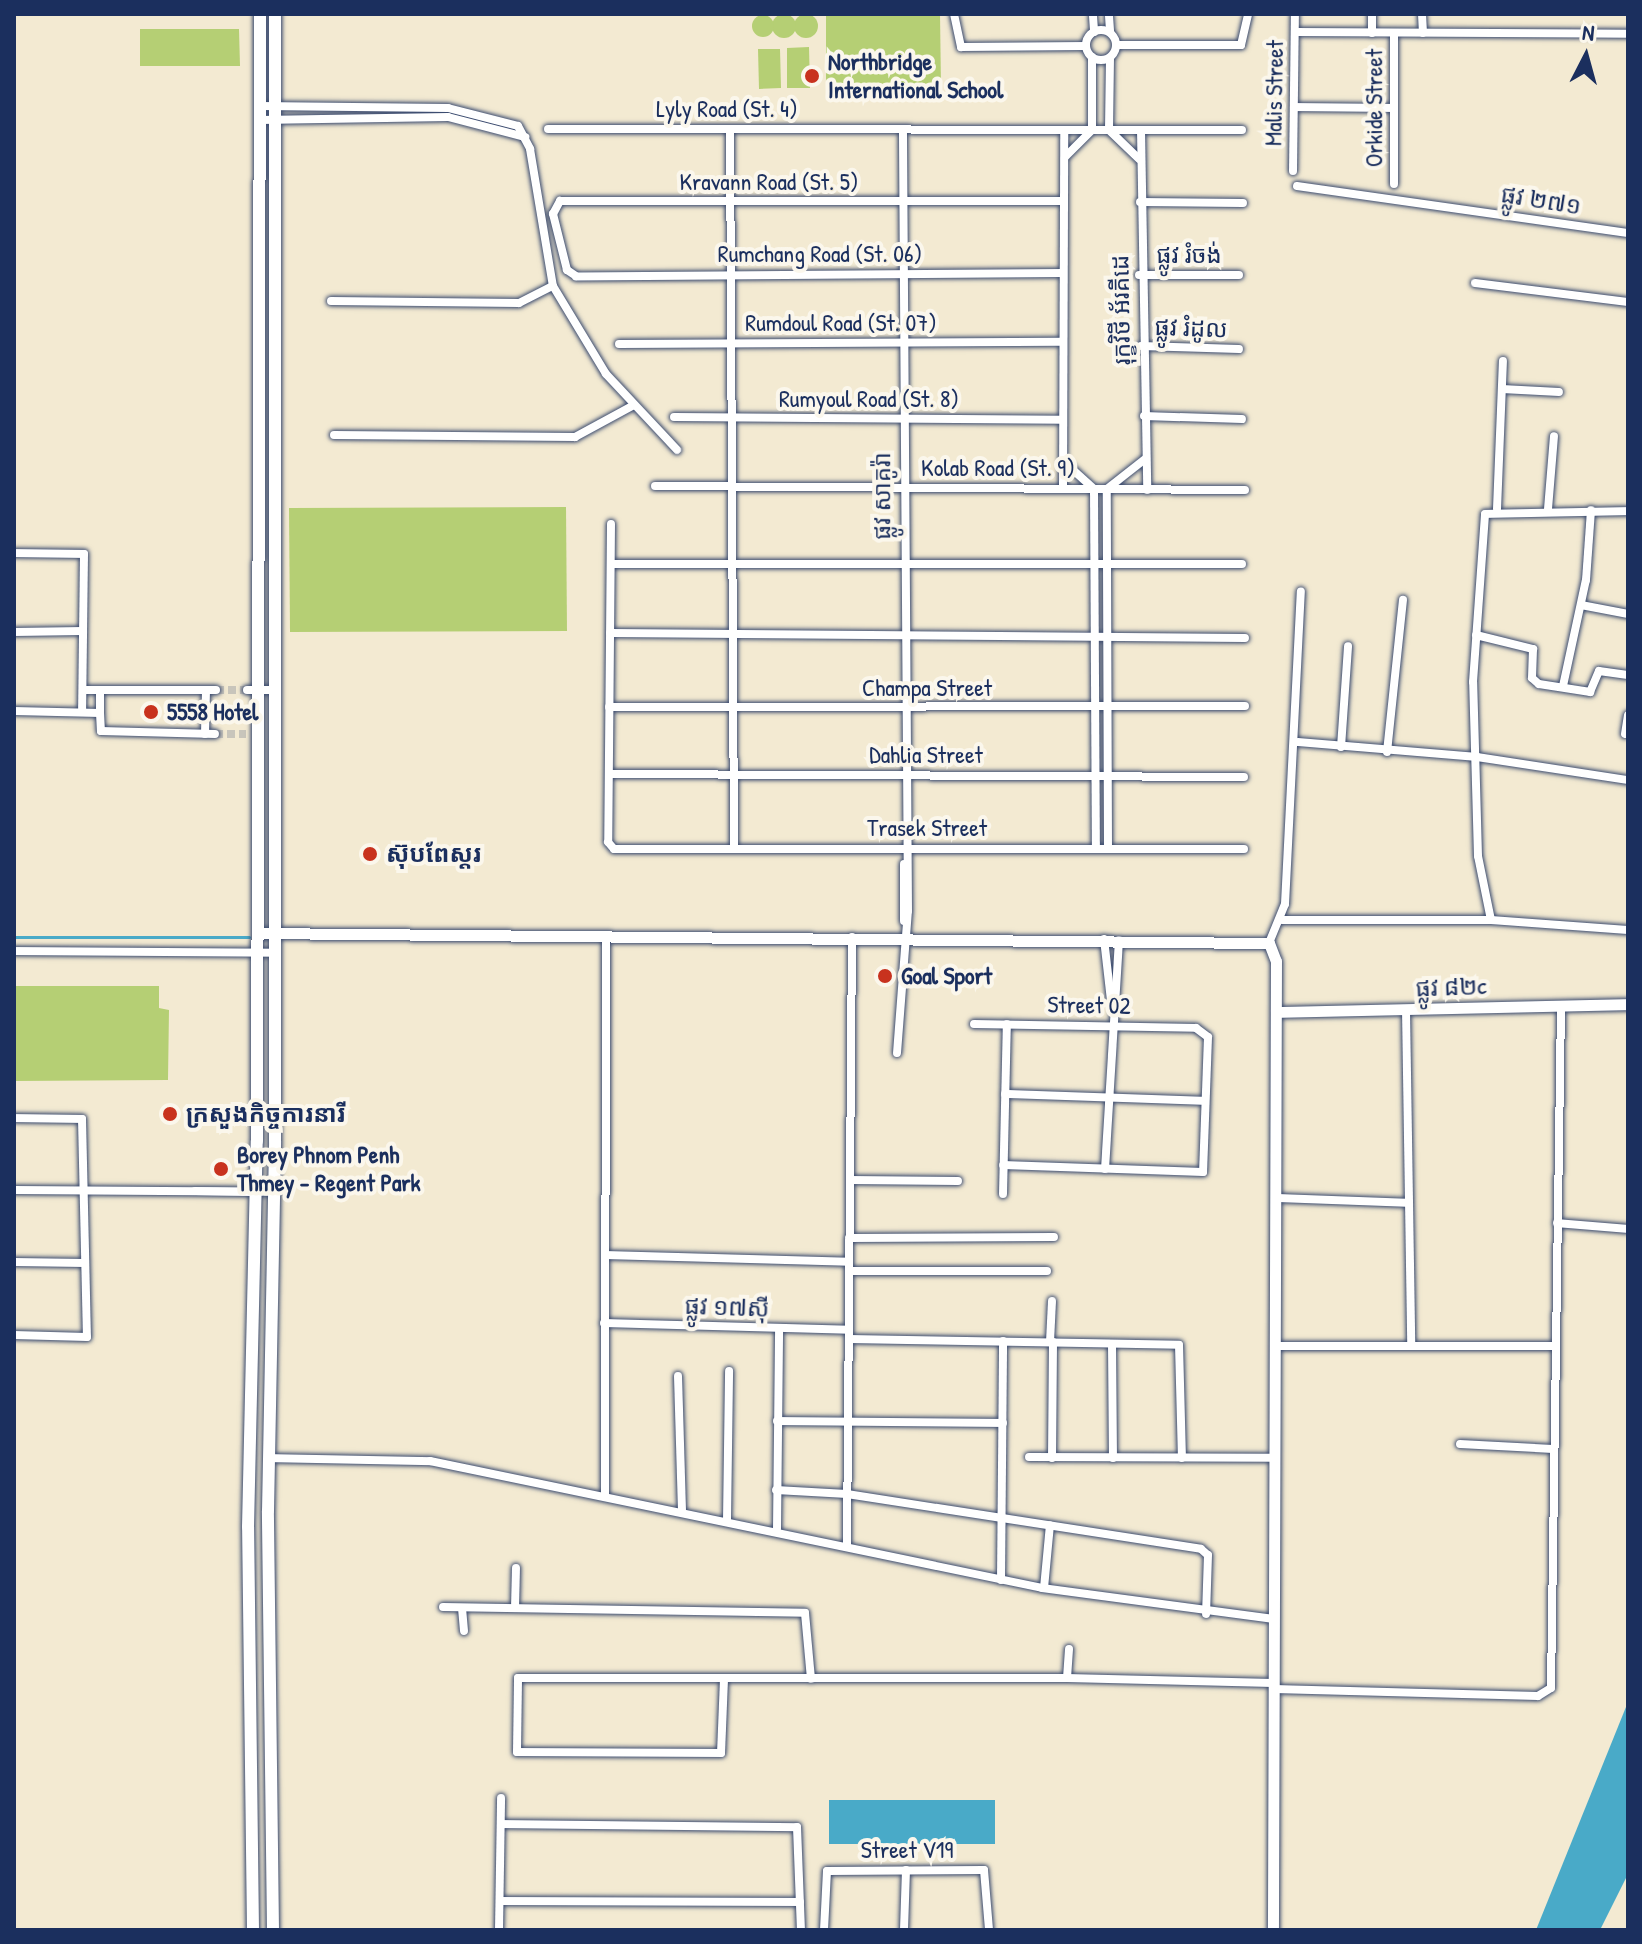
<!DOCTYPE html>
<meta charset="utf-8">
<style>
body{margin:0}
#map{position:relative;width:1642px;height:1944px;overflow:hidden;background:#f3ead2;font-family:"Patrick Hand","Noto Sans Khmer",sans-serif}
div>[style]{position:absolute}
[style*='--x']{left:calc(var(--x)*1px);top:calc(var(--y)*1px);width:calc(var(--w)*1px);rotate:calc(var(--a)*1deg)}
.green>*{inset:0;background:#b5cf74}
.round{border-radius:50%}
.water>*{inset:0;background:#49aac8}
.stream>*{height:3px;margin:-1.5px;padding:0 1.5px;transform-origin:1.5px;border-radius:1.5px;background:#49aac8}
.street-tunnel>*{height:8px;margin-top:-4px;transform-origin:0;background:repeating-linear-gradient(90deg,#c8c5bb 0 8px,transparent 0 12px)}
.roads{filter:drop-shadow(0 0 2px #3b4b6f) drop-shadow(0 0 2px #3b4b6f)}
.street>*{height:8px;margin:-4px;padding:0 4px;transform-origin:4px;border-radius:4px;background:#fff}
.street>.ring{margin:-4px;padding:0;box-sizing:content-box;background:none;border:8px solid #fff;border-radius:50%}
.secondary>*{height:11px;margin:-5.5px;padding:0 5.5px;transform-origin:5.5px;border-radius:5.5px;background:#fff}
.primary>*{height:12px;margin:-6px;padding:0 6px;transform-origin:6px;border-radius:6px;background:#fff}
.dots>*{width:22px;height:22px;translate:-50% -50%;box-sizing:border-box;border:4px solid #fbf7ec;border-radius:50%}
span{translate:-50% -50%;white-space:nowrap;text-align:center;line-height:1.15;-webkit-text-stroke:8px #fbf7ec;paint-order:stroke}
.poi-label{font-size:24px;color:#1b2f5e;font-weight:700}
.left{translate:0 -50%;text-align:left}
.street-label{font-size:24px;color:#1b2f5e}
.frame{position:absolute;inset:0;border:16px solid #1b2f5e;pointer-events:none}
.north{position:absolute;left:1546px;top:16px;width:80px;height:80px;-webkit-text-stroke:6px #fbf7ec;paint-order:stroke;rotate:6deg;font-size:22px;font-weight:700;line-height:32px;text-align:center;color:#1b2f5e}
.north::after{content:'';display:block;margin:auto;width:28px;height:36px;background:#1b2f5e;clip-path:polygon(50% 0,100% 100%,50% 72%,0 100%)}
</style>
<div id="map">
<div class="green">
<i style="clip-path:polygon(826px 14px,940px 14px,941px 87px,826px 88px)"></i>
<i class="round" style="left:794px;top:14px;width:24px;height:24px"></i>
<i class="round" style="left:772px;top:14px;width:24px;height:24px"></i>
<i class="round" style="left:752px;top:15px;width:22px;height:22px"></i>
<i style="clip-path:polygon(140px 29px,239px 29px,240px 66px,140px 66px)"></i>
<i style="clip-path:polygon(809px 47px,810px 88px,787px 88px,787px 48px)"></i>
<i style="clip-path:polygon(758px 49px,780px 49px,781px 88px,759px 89px)"></i>
<i style="clip-path:polygon(566px 507px,567px 631px,290px 632px,289px 508px)"></i>
<i style="clip-path:polygon(14px 986px,159px 986px,159px 1008px,169px 1010px,168px 1080px,14px 1081px)"></i>
</div>
<div class="water">
<i style="clip-path:polygon(1628px 1702px,1628px 1874px,1600px 1930px,1536px 1930px)"></i>
<i style="clip-path:polygon(829px 1800px,995px 1800px,995px 1844px,829px 1844px)"></i>
</div>
<div class="stream">
<i style="--x:14;--y:937;--w:235;--a:0"></i>
</div>
<div class="street-tunnel">
<i style="--x:216;--y:690;--w:31;--a:0"></i>
<i style="--x:215;--y:734;--w:31;--a:0"></i>
</div>
<div class="roads">
<div class="street">
<i style="--x:954;--y:14;--w:34;--a:78"></i>
<i style="--x:961;--y:47;--w:125;--a:-0.5"></i>
<i style="--x:1372;--y:14;--w:19;--a:90"></i>
<i style="--x:1422;--y:14;--w:19;--a:87"></i>
<i style="--x:1093;--y:16;--w:16;--a:86"></i>
<i style="--x:1109;--y:16;--w:16;--a:86"></i>
<i class="ring" style="left:1086px;top:30px;width:22px;height:22px"></i>
<i style="--x:1295;--y:32;--w:333;--a:0.3"></i>
<i style="--x:1394;--y:33;--w:151;--a:90"></i>
<i style="--x:1117;--y:45;--w:124;--a:0"></i>
<i style="--x:1241;--y:45;--w:32;--a:-77"></i>
<i style="--x:1110;--y:58;--w:72;--a:90.8"></i>
<i style="--x:1109;--y:130;--w:42;--a:44"></i>
<i style="--x:260;--y:106;--w:188;--a:0.6"></i>
<i style="--x:448;--y:108;--w:72;--a:14.4"></i>
<i style="--x:518;--y:126;--w:26;--a:62"></i>
<i style="--x:530;--y:149;--w:139;--a:80.5"></i>
<i style="--x:553;--y:286;--w:103;--a:58.9"></i>
<i style="--x:606;--y:374;--w:104;--a:46.9"></i>
<i style="--x:1294;--y:107;--w:100;--a:0.6"></i>
<i style="--x:260;--y:120;--w:188;--a:-0.9"></i>
<i style="--x:448;--y:117;--w:80;--a:14.6"></i>
<i style="--x:548;--y:129;--w:694;--a:0.08"></i>
<i style="--x:730;--y:129;--w:720;--a:89.68"></i>
<i style="--x:1141;--y:130;--w:360;--a:89"></i>
<i style="--x:1065;--y:157;--w:38;--a:-45"></i>
<i style="--x:1092;--y:130;--w:73;--a:-90"></i>
<i style="--x:1293;--y:171;--w:157;--a:-89.3"></i>
<i style="--x:1297;--y:186;--w:334;--a:8.1"></i>
<i style="--x:1140;--y:202;--w:103;--a:0.6"></i>
<i style="--x:1063;--y:273;--w:487;--a:179.6"></i>
<i style="--x:576;--y:276;--w:11;--a:-146"></i>
<i style="--x:567;--y:270;--w:58;--a:-104"></i>
<i style="--x:553;--y:214;--w:15;--a:-62"></i>
<i style="--x:560;--y:201;--w:503;--a:0"></i>
<i style="--x:1139;--y:275;--w:100;--a:0"></i>
<i style="--x:1475;--y:283;--w:154;--a:7.1"></i>
<i style="--x:331;--y:301;--w:188;--a:0.6"></i>
<i style="--x:519;--y:303;--w:38;--a:-27"></i>
<i style="--x:619;--y:344;--w:444;--a:-0.3"></i>
<i style="--x:1141;--y:346;--w:98;--a:1.8"></i>
<i style="--x:1502;--y:389;--w:57;--a:3"></i>
<i style="--x:1144;--y:416;--w:98;--a:1.8"></i>
<i style="--x:674;--y:417;--w:389;--a:0.4"></i>
<i style="--x:334;--y:435;--w:241;--a:0.5"></i>
<i style="--x:575;--y:437;--w:65;--a:-28.5"></i>
<i style="--x:1063;--y:461;--w:42;--a:42.1"></i>
<i style="--x:1094;--y:489;--w:359;--a:89.7"></i>
<i style="--x:655;--y:486;--w:590;--a:0.39"></i>
<i style="--x:1063;--y:489;--w:359;--a:-89.8"></i>
<i style="--x:1497;--y:509;--w:148;--a:-87.7"></i>
<i style="--x:1548;--y:509;--w:73;--a:-85.3"></i>
<i style="--x:611;--y:524;--w:318;--a:90.5"></i>
<i style="--x:608;--y:842;--w:9;--a:49"></i>
<i style="--x:614;--y:849;--w:630;--a:0"></i>
<i style="--x:14;--y:553;--w:70;--a:0.8"></i>
<i style="--x:84;--y:554;--w:158;--a:90.7"></i>
<i style="--x:611;--y:564;--w:631;--a:0"></i>
<i style="--x:1581;--y:605;--w:48;--a:10.8"></i>
<i style="--x:14;--y:632;--w:69;--a:-0.8"></i>
<i style="--x:610;--y:633;--w:635;--a:0.45"></i>
<i style="--x:1476;--y:635;--w:59;--a:13.8"></i>
<i style="--x:1533;--y:649;--w:29;--a:92"></i>
<i style="--x:1532;--y:678;--w:9;--a:41"></i>
<i style="--x:1539;--y:684;--w:52;--a:8.9"></i>
<i style="--x:1590;--y:692;--w:23;--a:-67"></i>
<i style="--x:1599;--y:671;--w:29;--a:8"></i>
<i style="--x:1563;--y:686;--w:108;--a:-77.8"></i>
<i style="--x:1586;--y:580;--w:70;--a:-85.9"></i>
<i style="--x:83;--y:690;--w:133;--a:0"></i>
<i style="--x:247;--y:690;--w:28;--a:0"></i>
<i style="--x:609;--y:707;--w:636;--a:-0.09"></i>
<i style="--x:14;--y:711;--w:86;--a:1.3"></i>
<i style="--x:100;--y:713;--w:18;--a:87"></i>
<i style="--x:101;--y:731;--w:114;--a:1.5"></i>
<i style="--x:100;--y:713;--w:23;--a:-90"></i>
<i style="--x:205;--y:734;--w:43;--a:-88.7"></i>
<i style="--x:1625;--y:734;--w:19;--a:-81"></i>
<i style="--x:1298;--y:742;--w:180;--a:4.8"></i>
<i style="--x:1477;--y:757;--w:153;--a:8.7"></i>
<i style="--x:1341;--y:747;--w:101;--a:-86"></i>
<i style="--x:1387;--y:752;--w:153;--a:-84"></i>
<i style="--x:609;--y:774;--w:635;--a:0.27"></i>
<i style="--x:1108;--y:848;--w:359;--a:-90.2"></i>
<i style="--x:1107;--y:489;--w:48;--a:-38.3"></i>
<i style="--x:904;--y:864;--w:57;--a:90"></i>
<i style="--x:1282;--y:920;--w:209;--a:0"></i>
<i style="--x:1491;--y:920;--w:137;--a:4.2"></i>
<i style="--x:1491;--y:920;--w:65;--a:-101.5"></i>
<i style="--x:1478;--y:856;--w:174;--a:-91.6"></i>
<i style="--x:1473;--y:682;--w:168;--a:-85.9"></i>
<i style="--x:1485;--y:514;--w:143;--a:-1.2"></i>
<i style="--x:1104;--y:939;--w:61;--a:83.5"></i>
<i style="--x:1269;--y:943;--w:42;--a:-67.7"></i>
<i style="--x:1285;--y:904;--w:313;--a:-87.1"></i>
<i style="--x:14;--y:951;--w:261;--a:0.4"></i>
<i style="--x:1406;--y:1010;--w:334;--a:89.1"></i>
<i style="--x:974;--y:1024;--w:222;--a:1"></i>
<i style="--x:1196;--y:1028;--w:15;--a:37"></i>
<i style="--x:1208;--y:1037;--w:135;--a:92.1"></i>
<i style="--x:1203;--y:1172;--w:200;--a:-178"></i>
<i style="--x:897;--y:1053;--w:142;--a:-85.6"></i>
<i style="--x:908;--y:911;--w:782;--a:-90.37"></i>
<i style="--x:1005;--y:1094;--w:200;--a:2"></i>
<i style="--x:14;--y:1118;--w:68;--a:0.8"></i>
<i style="--x:82;--y:1119;--w:218;--a:88.7"></i>
<i style="--x:87;--y:1337;--w:73;--a:-178.4"></i>
<i style="--x:1105;--y:1169;--w:229;--a:-86.5"></i>
<i style="--x:850;--y:1180;--w:108;--a:0.5"></i>
<i style="--x:14;--y:1190;--w:260;--a:0.4"></i>
<i style="--x:195;--y:1191;--w:61;--a:0.9"></i>
<i style="--x:1003;--y:1194;--w:170;--a:-88.7"></i>
<i style="--x:1275;--y:1198;--w:134;--a:2.1"></i>
<i style="--x:1557;--y:1223;--w:71;--a:4.8"></i>
<i style="--x:849;--y:1238;--w:205;--a:-0.3"></i>
<i style="--x:605;--y:1255;--w:244;--a:1.6"></i>
<i style="--x:14;--y:1262;--w:71;--a:0.8"></i>
<i style="--x:849;--y:1271;--w:198;--a:0"></i>
<i style="--x:604;--y:1323;--w:245;--a:1.6"></i>
<i style="--x:849;--y:1339;--w:330;--a:1"></i>
<i style="--x:1179;--y:1345;--w:113;--a:88.5"></i>
<i style="--x:1050;--y:1342;--w:41;--a:-87.2"></i>
<i style="--x:1112;--y:1344;--w:114;--a:89.5"></i>
<i style="--x:1275;--y:1346;--w:281;--a:0"></i>
<i style="--x:678;--y:1376;--w:134;--a:88.3"></i>
<i style="--x:777;--y:1421;--w:226;--a:0.5"></i>
<i style="--x:1460;--y:1444;--w:93;--a:3.1"></i>
<i style="--x:1029;--y:1457;--w:245;--a:0.2"></i>
<i style="--x:268;--y:1458;--w:162;--a:1.1"></i>
<i style="--x:430;--y:1461;--w:625;--a:11.72"></i>
<i style="--x:1042;--y:1588;--w:234;--a:7.6"></i>
<i style="--x:1052;--y:1458;--w:116;--a:-89.5"></i>
<i style="--x:776;--y:1490;--w:71;--a:3.2"></i>
<i style="--x:847;--y:1494;--w:358;--a:8.8"></i>
<i style="--x:1201;--y:1549;--w:9;--a:41"></i>
<i style="--x:1208;--y:1555;--w:59;--a:91.9"></i>
<i style="--x:605;--y:1495;--w:560;--a:-89.9"></i>
<i style="--x:727;--y:1520;--w:149;--a:-89.2"></i>
<i style="--x:777;--y:1529;--w:200;--a:-89.4"></i>
<i style="--x:847;--y:1546;--w:609;--a:-89.53"></i>
<i style="--x:1001;--y:1580;--w:239;--a:-89.5"></i>
<i style="--x:1044;--y:1588;--w:63;--a:-84.6"></i>
<i style="--x:443;--y:1607;--w:362;--a:0.9"></i>
<i style="--x:805;--y:1613;--w:66;--a:84.8"></i>
<i style="--x:462;--y:1608;--w:23;--a:85"></i>
<i style="--x:515;--y:1608;--w:40;--a:-88.6"></i>
<i style="--x:1067;--y:1678;--w:29;--a:-86"></i>
<i style="--x:724;--y:1679;--w:74;--a:92.3"></i>
<i style="--x:721;--y:1753;--w:204;--a:-179.7"></i>
<i style="--x:517;--y:1752;--w:74;--a:-89.2"></i>
<i style="--x:518;--y:1678;--w:549;--a:0"></i>
<i style="--x:1067;--y:1678;--w:206;--a:1.4"></i>
<i style="--x:1274;--y:1689;--w:264;--a:1.5"></i>
<i style="--x:1538;--y:1696;--w:15;--a:-32"></i>
<i style="--x:1551;--y:1688;--w:683;--a:-89.16"></i>
<i style="--x:501;--y:1824;--w:296;--a:0.6"></i>
<i style="--x:797;--y:1827;--w:103;--a:87.8"></i>
<i style="--x:501;--y:1901;--w:299;--a:0.2"></i>
<i style="--x:499;--y:1930;--w:132;--a:-89.1"></i>
<i style="--x:824;--y:1930;--w:59;--a:-87.1"></i>
<i style="--x:827;--y:1871;--w:157;--a:-0.4"></i>
<i style="--x:984;--y:1870;--w:60;--a:85.2"></i>
<i style="--x:904;--y:1930;--w:60;--a:-88.1"></i>
</div>
<div class="secondary">
<i style="--x:258;--y:933;--w:1011;--a:0.57"></i>
<i style="--x:1269;--y:943;--w:19;--a:69"></i>
<i style="--x:1276;--y:961;--w:969;--a:90.18"></i>
<i style="--x:1276;--y:1012;--w:352;--a:-1.3"></i>
</div>
<div class="primary">
<i style="--x:253;--y:1930;--w:403;--a:-90.7"></i>
<i style="--x:248;--y:1527;--w:386;--a:-88.7"></i>
<i style="--x:257;--y:1141;--w:1127;--a:-89.85"></i>
<i style="--x:273;--y:1930;--w:419;--a:-90.7"></i>
<i style="--x:268;--y:1511;--w:370;--a:-88.9"></i>
<i style="--x:275;--y:1141;--w:1127;--a:-90"></i>
</div>
</div>
<div class="dots">
<i style="left:812px;top:76px;background:#c8321e"></i>
<i style="left:151px;top:712px;background:#c8321e"></i>
<i style="left:370px;top:854px;background:#c8321e"></i>
<i style="left:885px;top:976px;background:#c8321e"></i>
<i style="left:170px;top:1114px;background:#c8321e"></i>
<i style="left:221px;top:1169px;background:#c8321e"></i>
</div>
<div class="poi-label">
<span class="left" style="left:828px;top:76px">Northbridge<br>International School</span>
<span class="left" style="left:167px;top:712px">5558 Hotel</span>
<span class="left" style="left:386px;top:854px">ស៊ុបពែស្តរ</span>
<span class="left" style="left:901px;top:976px">Goal Sport</span>
<span class="left" style="left:186px;top:1114px">ក្រសួងកិច្ចការនារី</span>
<span class="left" style="left:237px;top:1169px">Borey Phnom Penh<br>Thmey - Regent Park</span>
</div>
<div class="street-label">
<span style="left:1274px;top:93px;rotate:-89deg">Malis Street</span>
<span style="left:1374px;top:108px;rotate:-90deg">Orkide Street</span>
<span style="left:727px;top:109px">Lyly Road (St. 4)</span>
<span style="left:769px;top:182px">Kravann Road (St. 5)</span>
<span style="left:1541px;top:200px;rotate:9deg">ផ្លូវ ២៧១</span>
<span style="left:820px;top:254px">Rumchang Road (St. 06)</span>
<span style="left:1189px;top:255px">ផ្លូវ រំចង់</span>
<span style="left:1121px;top:310px;rotate:-91deg">រុក្ខវិថី អ័រគីដេ</span>
<span style="left:841px;top:323px">Rumdoul Road (St. 07)</span>
<span style="left:1191px;top:328px;rotate:2deg">ផ្លូវ រំដូល</span>
<span style="left:869px;top:399px">Rumyoul Road (St. 8)</span>
<span style="left:998px;top:468px">Kolab Road (St. 9)</span>
<span style="left:882px;top:496px;rotate:-90deg">ផ្លូវ សាគូរ៉ា</span>
<span style="left:927px;top:688px">Champa Street</span>
<span style="left:926px;top:755px">Dahlia Street</span>
<span style="left:927px;top:828px">Trasek Street</span>
<span style="left:1451px;top:987px;rotate:-2deg">ផ្លូវ ៨២c</span>
<span style="left:1089px;top:1005px;rotate:1deg">Street 02</span>
<span style="left:727px;top:1307px;rotate:2deg">ផ្លូវ ១៧ស៊ី</span>
<span style="left:907px;top:1850px">Street V19</span>
</div>
<div class="frame"></div>
<div class="north">N</div>
</div>
